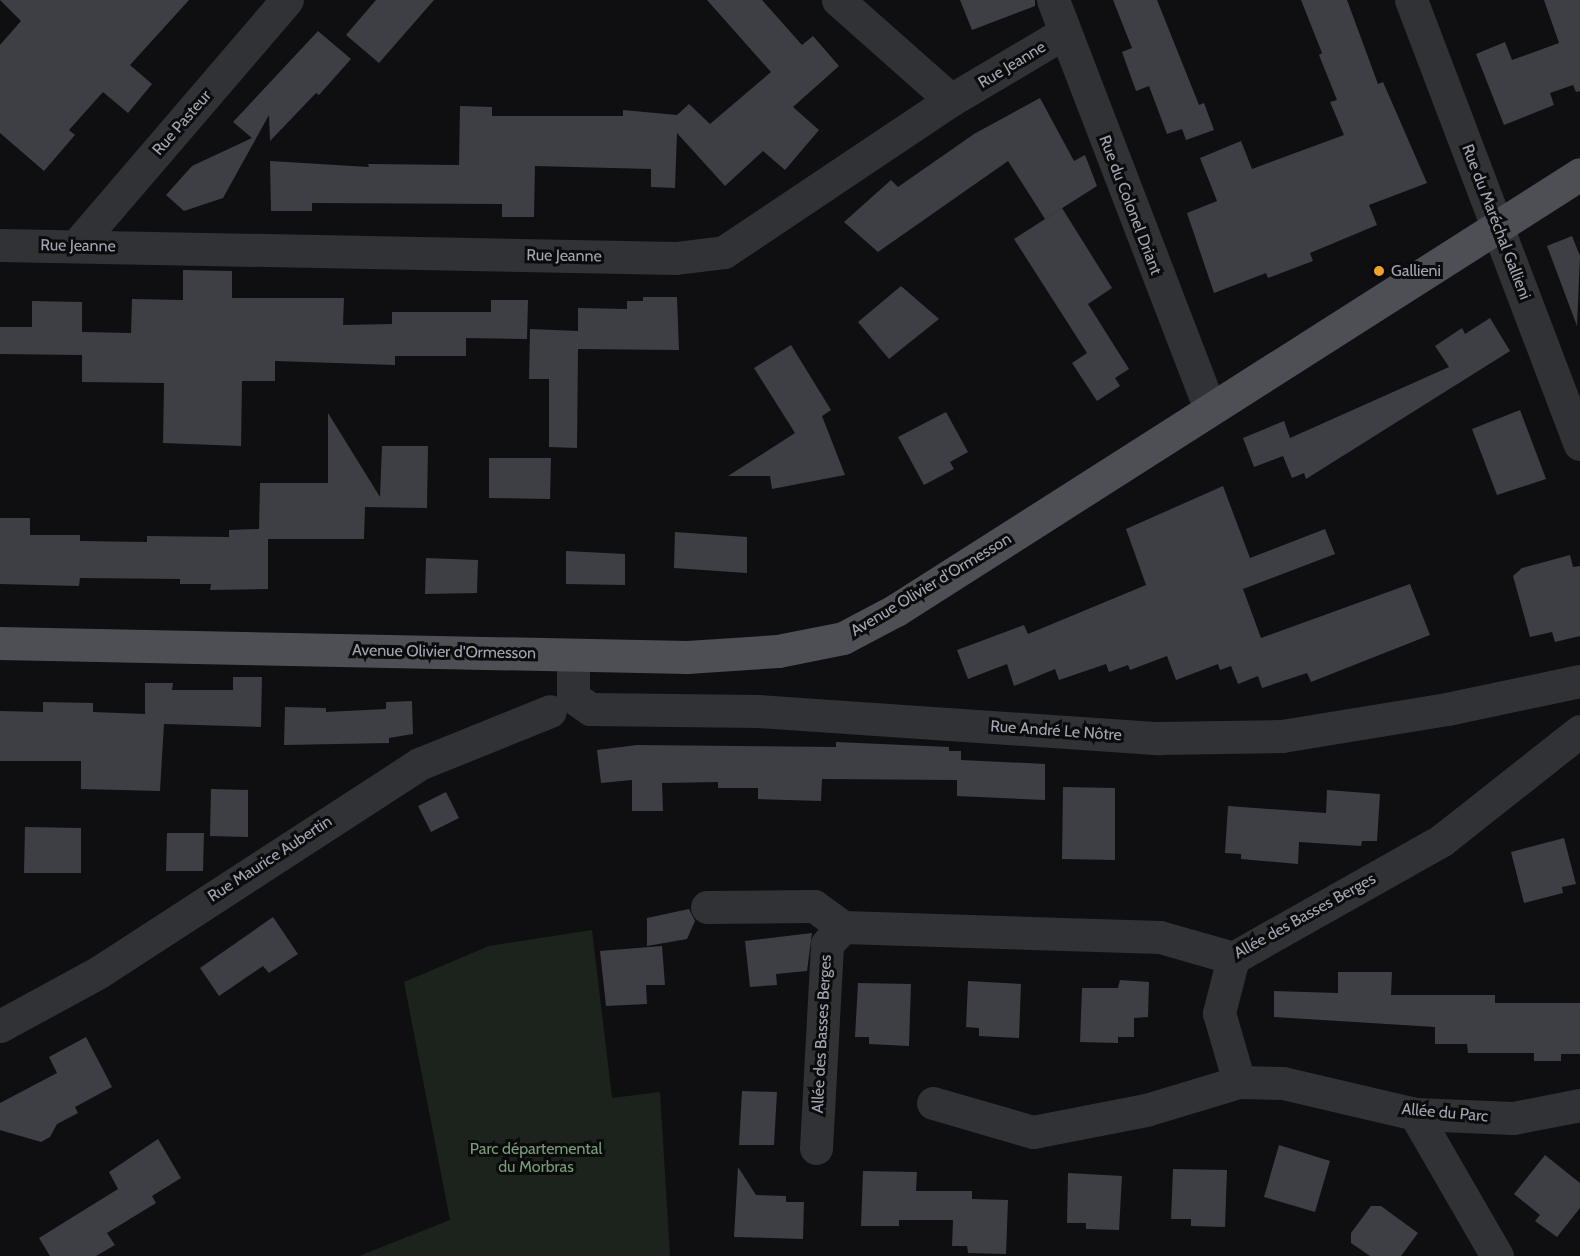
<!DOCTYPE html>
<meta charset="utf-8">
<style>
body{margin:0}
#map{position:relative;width:1580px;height:1256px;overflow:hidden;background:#0f0f11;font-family:Cabin,sans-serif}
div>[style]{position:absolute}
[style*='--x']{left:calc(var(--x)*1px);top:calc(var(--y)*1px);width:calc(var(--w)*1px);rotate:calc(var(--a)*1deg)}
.green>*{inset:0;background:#1c231d}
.building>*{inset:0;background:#3e3f44}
.minor>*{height:33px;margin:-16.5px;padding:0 16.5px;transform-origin:16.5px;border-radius:16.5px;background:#313236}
.major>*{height:33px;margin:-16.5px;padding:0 16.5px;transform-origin:16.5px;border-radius:16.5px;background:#4d4f55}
.dots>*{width:16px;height:16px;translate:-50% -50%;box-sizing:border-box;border:3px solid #0b0b0c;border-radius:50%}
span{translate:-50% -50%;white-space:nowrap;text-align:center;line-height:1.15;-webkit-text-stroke:6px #0b0b0c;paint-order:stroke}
.street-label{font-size:16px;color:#a1a6b2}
.poi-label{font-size:16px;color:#a1a6b2}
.left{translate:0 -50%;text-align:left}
.park-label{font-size:16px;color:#789d79}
</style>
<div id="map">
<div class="green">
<i style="clip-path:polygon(592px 930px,612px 1098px,660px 1092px,670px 1256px,359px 1256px,450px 1220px,404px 982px,489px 946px)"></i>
</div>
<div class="building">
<i style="clip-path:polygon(0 0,189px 0,130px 65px,152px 84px,128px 113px,103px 92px,69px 130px,75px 135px,44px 171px,0 133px,0 45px,21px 21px)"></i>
<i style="clip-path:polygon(376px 0,434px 0,379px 63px,346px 35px)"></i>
<i style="clip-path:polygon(707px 0,762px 0,802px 45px,813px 36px,839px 66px,793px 107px,819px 130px,785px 170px,763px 151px,725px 186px,677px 133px,675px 188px,651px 187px,651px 169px,535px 166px,534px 217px,502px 217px,502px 204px,312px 203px,312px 211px,271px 211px,270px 161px,369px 167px,368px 164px,459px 165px,460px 106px,492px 107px,492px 116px,623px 116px,623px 110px,677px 115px,689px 104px,710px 124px,771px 72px)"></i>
<i style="clip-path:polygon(960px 0,1035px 0,1035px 6px,972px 30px)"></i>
<i style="clip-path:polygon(1113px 0,1157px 0,1199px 105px,1204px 103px,1214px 130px,1186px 140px,1182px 129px,1167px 134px,1149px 86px,1136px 91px,1122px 52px,1132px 48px)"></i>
<i style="clip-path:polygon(1301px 0,1347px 0,1378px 84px,1383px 82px,1427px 183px,1369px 205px,1377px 225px,1310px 253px,1313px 261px,1268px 278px,1266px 273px,1214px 293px,1187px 213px,1217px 201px,1200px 158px,1241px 141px,1252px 169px,1344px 135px,1330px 102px,1337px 100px,1319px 55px,1322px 53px)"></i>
<i style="clip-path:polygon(1544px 0,1580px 0,1580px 91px,1576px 92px,1573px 85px,1550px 93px,1554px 105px,1504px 125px,1476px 54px,1505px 42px,1512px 60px,1559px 43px)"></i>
<i style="clip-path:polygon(318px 31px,351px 59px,319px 95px,316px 93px,270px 141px,269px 115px,223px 198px,184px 211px,166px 195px,192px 166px,252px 138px,233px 122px)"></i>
<i style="clip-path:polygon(1040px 98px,1074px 161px,1085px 155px,1097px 186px,1045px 219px,1008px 161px,878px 252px,844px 222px,891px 180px,898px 187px,974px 134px)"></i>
<i style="clip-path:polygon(1062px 208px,1112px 288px,1088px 304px,1129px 369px,1115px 378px,1120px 386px,1097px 401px,1072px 363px,1087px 353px,1014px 239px)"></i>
<i style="clip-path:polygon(1572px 236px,1580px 256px,1577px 326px,1547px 246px)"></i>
<i style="clip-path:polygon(183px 270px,232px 271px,232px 298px,344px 298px,343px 325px,392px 324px,392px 312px,491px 312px,491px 300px,528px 300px,527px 339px,466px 338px,466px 356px,395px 356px,395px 365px,275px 361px,275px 381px,242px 381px,241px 446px,163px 443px,164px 383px,82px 382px,82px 355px,0 354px,0 327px,32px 327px,32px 301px,82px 302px,82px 332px,131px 333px,132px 299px,183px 300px)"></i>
<i style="clip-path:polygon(901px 286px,939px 319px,889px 359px,858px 322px)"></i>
<i style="clip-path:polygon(643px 297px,677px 297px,679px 350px,578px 349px,577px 448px,549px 447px,549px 379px,529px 379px,530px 329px,578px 331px,578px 308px,627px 309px,627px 301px,643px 301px)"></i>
<i style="clip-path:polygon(1490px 318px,1510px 351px,1306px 479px,1304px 473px,1292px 478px,1283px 456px,1254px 467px,1243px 438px,1284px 421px,1290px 438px,1449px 367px,1435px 346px,1462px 328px,1465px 334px)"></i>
<i style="clip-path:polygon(791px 345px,831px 410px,822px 416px,845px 475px,772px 489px,770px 476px,728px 476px,795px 433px,754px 368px)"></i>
<i style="clip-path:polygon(1520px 410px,1546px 479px,1497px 495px,1472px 429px)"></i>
<i style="clip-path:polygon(946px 412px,968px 452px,950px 462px,954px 469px,924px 485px,898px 437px)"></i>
<i style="clip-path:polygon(328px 413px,380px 497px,382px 446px,428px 446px,427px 508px,365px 507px,364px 539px,268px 539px,268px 589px,210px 590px,211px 584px,180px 584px,180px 579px,80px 578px,79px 586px,0 584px,0 518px,30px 518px,30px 535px,80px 535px,80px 541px,147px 542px,147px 536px,229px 537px,229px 530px,259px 529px,260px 483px,328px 483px)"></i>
<i style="clip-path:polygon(489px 458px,551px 458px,550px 499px,489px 498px)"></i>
<i style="clip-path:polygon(1223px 486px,1250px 558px,1325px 529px,1335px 554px,1243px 589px,1261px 638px,1410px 584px,1430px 635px,1311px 682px,1307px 673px,1262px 688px,1258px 676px,1238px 684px,1231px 666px,1220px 670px,1218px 664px,1176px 680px,1167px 656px,1130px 670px,1128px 665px,1109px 672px,1106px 664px,1059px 680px,1055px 669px,1014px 686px,1007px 664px,968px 679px,957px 650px,1024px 625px,1028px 634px,1146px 585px,1126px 529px)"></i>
<i style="clip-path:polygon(675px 532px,747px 537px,747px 573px,674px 568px)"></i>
<i style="clip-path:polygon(566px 551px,625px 554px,625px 585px,566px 584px)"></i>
<i style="clip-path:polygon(1570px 555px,1573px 567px,1580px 566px,1580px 636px,1555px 642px,1552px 632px,1530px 637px,1513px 576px,1522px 568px)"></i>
<i style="clip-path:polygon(426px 558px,478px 560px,477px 593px,425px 594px)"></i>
<i style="clip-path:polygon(233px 677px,262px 677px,261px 727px,164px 724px,160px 791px,81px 789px,81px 761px,0 761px,0 711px,43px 712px,43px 702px,93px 703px,93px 712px,145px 714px,145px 683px,173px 683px,172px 690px,233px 690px)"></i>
<i style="clip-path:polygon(412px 701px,413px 734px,389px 738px,389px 743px,284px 745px,285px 707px,326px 708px,326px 712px,386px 709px,386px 702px)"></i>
<i style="clip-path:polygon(836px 742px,949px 747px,949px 751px,961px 751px,961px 760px,1045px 764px,1045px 800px,957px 796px,957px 780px,822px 779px,821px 801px,758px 799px,758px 788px,718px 788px,718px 782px,662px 783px,663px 811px,632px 811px,632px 780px,601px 783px,597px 750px,637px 745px,836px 747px)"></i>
<i style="clip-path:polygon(1063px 787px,1115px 788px,1115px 860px,1062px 859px)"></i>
<i style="clip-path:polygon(211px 789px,248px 790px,248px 837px,210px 836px)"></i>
<i style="clip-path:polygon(1327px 790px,1380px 794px,1377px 841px,1362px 841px,1361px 846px,1299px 842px,1298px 864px,1241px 859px,1241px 854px,1225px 853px,1228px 806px,1326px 813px)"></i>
<i style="clip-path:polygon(446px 792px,459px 818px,431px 832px,418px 806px)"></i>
<i style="clip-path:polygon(25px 827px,81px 828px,81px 873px,24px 873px)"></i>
<i style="clip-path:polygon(167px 833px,204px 833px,203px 871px,166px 871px)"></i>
<i style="clip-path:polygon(1564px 838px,1576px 884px,1562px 887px,1563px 893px,1524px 903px,1511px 852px)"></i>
<i style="clip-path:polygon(689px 909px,695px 921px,687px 939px,647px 946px,647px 918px)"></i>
<i style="clip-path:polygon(273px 917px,298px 954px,269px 973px,263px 966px,219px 996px,200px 968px)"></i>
<i style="clip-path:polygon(812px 933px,807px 971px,776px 974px,777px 985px,750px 987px,745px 941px)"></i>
<i style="clip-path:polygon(662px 946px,665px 985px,646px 985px,647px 1004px,606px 1006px,600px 951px)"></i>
<i style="clip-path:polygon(1338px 972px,1392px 972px,1391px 995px,1495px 995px,1495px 1003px,1580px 1003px,1580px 1054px,1561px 1054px,1561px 1061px,1534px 1061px,1534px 1053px,1468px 1053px,1467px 1044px,1435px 1044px,1435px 1027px,1274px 1017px,1274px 991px,1338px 993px)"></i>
<i style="clip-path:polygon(1120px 980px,1149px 982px,1148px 1017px,1134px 1018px,1134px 1037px,1118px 1037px,1118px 1043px,1080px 1042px,1082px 988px,1118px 988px)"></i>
<i style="clip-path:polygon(968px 981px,1021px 984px,1019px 1038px,979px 1036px,979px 1028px,966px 1027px)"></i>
<i style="clip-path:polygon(858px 983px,911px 984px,909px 1046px,869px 1044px,869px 1037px,855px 1037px)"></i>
<i style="clip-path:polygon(86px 1037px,112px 1087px,75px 1107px,78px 1113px,57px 1124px,50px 1137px,41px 1142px,0 1130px,0 1103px,57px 1073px,49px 1057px)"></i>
<i style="clip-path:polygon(742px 1091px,777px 1092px,774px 1145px,739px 1145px)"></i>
<i style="clip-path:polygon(158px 1139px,181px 1178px,152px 1196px,156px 1203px,107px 1233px,115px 1245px,96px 1256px,50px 1256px,39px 1238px,118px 1189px,109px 1172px)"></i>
<i style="clip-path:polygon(1279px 1145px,1330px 1161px,1315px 1212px,1264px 1197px)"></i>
<i style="clip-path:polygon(1545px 1155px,1580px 1183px,1580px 1208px,1557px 1237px,1535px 1221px,1540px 1215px,1514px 1194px)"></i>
<i style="clip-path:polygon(738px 1167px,756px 1195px,786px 1196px,786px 1202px,804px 1202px,803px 1239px,734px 1237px)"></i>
<i style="clip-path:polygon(1173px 1169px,1227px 1170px,1225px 1227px,1191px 1226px,1191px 1219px,1171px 1219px)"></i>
<i style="clip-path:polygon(863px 1171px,917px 1172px,916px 1191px,972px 1191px,972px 1199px,1008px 1200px,1006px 1254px,968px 1253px,967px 1246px,952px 1246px,953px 1220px,899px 1220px,899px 1226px,861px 1226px)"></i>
<i style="clip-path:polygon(1068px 1173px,1122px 1176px,1119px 1230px,1086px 1229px,1086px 1223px,1067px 1223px)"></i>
<i style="clip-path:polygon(1371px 1206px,1381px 1206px,1418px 1233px,1401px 1256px,1370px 1256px,1351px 1243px,1351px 1233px)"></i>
</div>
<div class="minor">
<i style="--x:838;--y:0;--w:151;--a:41.5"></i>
<i style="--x:1053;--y:0;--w:438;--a:69"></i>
<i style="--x:1411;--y:0;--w:475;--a:69.2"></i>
<i style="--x:0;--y:245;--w:676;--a:1.1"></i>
<i style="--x:676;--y:258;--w:48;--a:-7.1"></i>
<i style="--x:724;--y:252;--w:273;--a:-33.8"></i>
<i style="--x:951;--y:100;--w:131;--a:-30.7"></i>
<i style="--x:76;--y:246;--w:324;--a:-49.4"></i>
<i style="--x:573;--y:655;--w:42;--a:90"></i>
<i style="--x:573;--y:697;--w:21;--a:35"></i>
<i style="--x:590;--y:709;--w:168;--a:0.7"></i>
<i style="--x:758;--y:711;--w:401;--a:3.9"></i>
<i style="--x:1158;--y:738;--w:124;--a:-0.9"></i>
<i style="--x:1282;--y:736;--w:167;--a:-9.3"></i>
<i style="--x:1447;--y:709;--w:136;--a:-11.9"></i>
<i style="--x:707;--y:907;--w:107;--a:-0.5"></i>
<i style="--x:814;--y:906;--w:36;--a:36"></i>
<i style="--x:843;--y:927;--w:317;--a:1.8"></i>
<i style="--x:1160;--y:937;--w:76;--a:16"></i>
<i style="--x:1233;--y:958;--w:240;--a:-29.4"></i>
<i style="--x:1442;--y:840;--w:176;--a:-38.3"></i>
<i style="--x:1233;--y:958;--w:57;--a:104.3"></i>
<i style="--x:1219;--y:1013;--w:72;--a:73.8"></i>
<i style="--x:0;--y:1026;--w:113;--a:-28.6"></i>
<i style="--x:99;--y:972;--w:382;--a:-33"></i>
<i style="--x:419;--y:764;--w:141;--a:-22"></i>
<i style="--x:933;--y:1103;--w:104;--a:16.2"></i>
<i style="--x:1033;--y:1132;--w:115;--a:-11"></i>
<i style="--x:1146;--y:1110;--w:97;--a:-16.8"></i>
<i style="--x:1239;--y:1082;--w:44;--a:1.3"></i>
<i style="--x:1283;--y:1083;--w:136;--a:13.2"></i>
<i style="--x:1415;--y:1114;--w:98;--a:2.3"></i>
<i style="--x:1513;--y:1118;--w:68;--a:-11"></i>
<i style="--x:1415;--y:1114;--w:164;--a:60"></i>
<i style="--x:816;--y:1148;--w:204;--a:-86.9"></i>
<i style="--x:827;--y:944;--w:23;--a:-47"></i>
</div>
<div class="major">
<i style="--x:0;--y:643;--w:687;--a:1.17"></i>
<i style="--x:687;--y:657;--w:91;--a:-3.8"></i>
<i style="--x:778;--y:651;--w:66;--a:-11.3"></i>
<i style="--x:843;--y:638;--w:60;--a:-27.8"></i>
<i style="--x:896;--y:610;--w:811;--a:-32.51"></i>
</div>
<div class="dots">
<i style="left:1379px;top:271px;background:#eea52a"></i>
</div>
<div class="street-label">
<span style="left:1012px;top:65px;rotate:-31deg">Rue Jeanne</span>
<span style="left:182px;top:123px;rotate:-49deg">Rue Pasteur</span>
<span style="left:1130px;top:205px;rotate:69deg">Rue du Colonel Driant</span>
<span style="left:1496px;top:222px;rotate:69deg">Rue du Maréchal Gallieni</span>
<span style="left:78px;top:246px;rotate:1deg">Rue Jeanne</span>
<span style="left:564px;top:256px;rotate:1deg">Rue Jeanne</span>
<span style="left:931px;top:585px;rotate:-31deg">Avenue Olivier d'Ormesson</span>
<span style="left:444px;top:652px;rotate:1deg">Avenue Olivier d'Ormesson</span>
<span style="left:1056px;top:731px;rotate:4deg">Rue André Le Nôtre</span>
<span style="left:270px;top:859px;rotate:-33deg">Rue Maurice Aubertin</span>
<span style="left:1305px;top:916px;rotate:-29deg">Allée des Basses Berges</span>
<span style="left:822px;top:1034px;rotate:-87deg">Allée des Basses Berges</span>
<span style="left:1445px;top:1113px;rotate:5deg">Allée du Parc</span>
</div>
<div class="poi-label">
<span class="left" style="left:1391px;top:271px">Gallieni</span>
</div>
<div class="park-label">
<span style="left:536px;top:1158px">Parc départemental<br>du Morbras</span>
</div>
</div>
